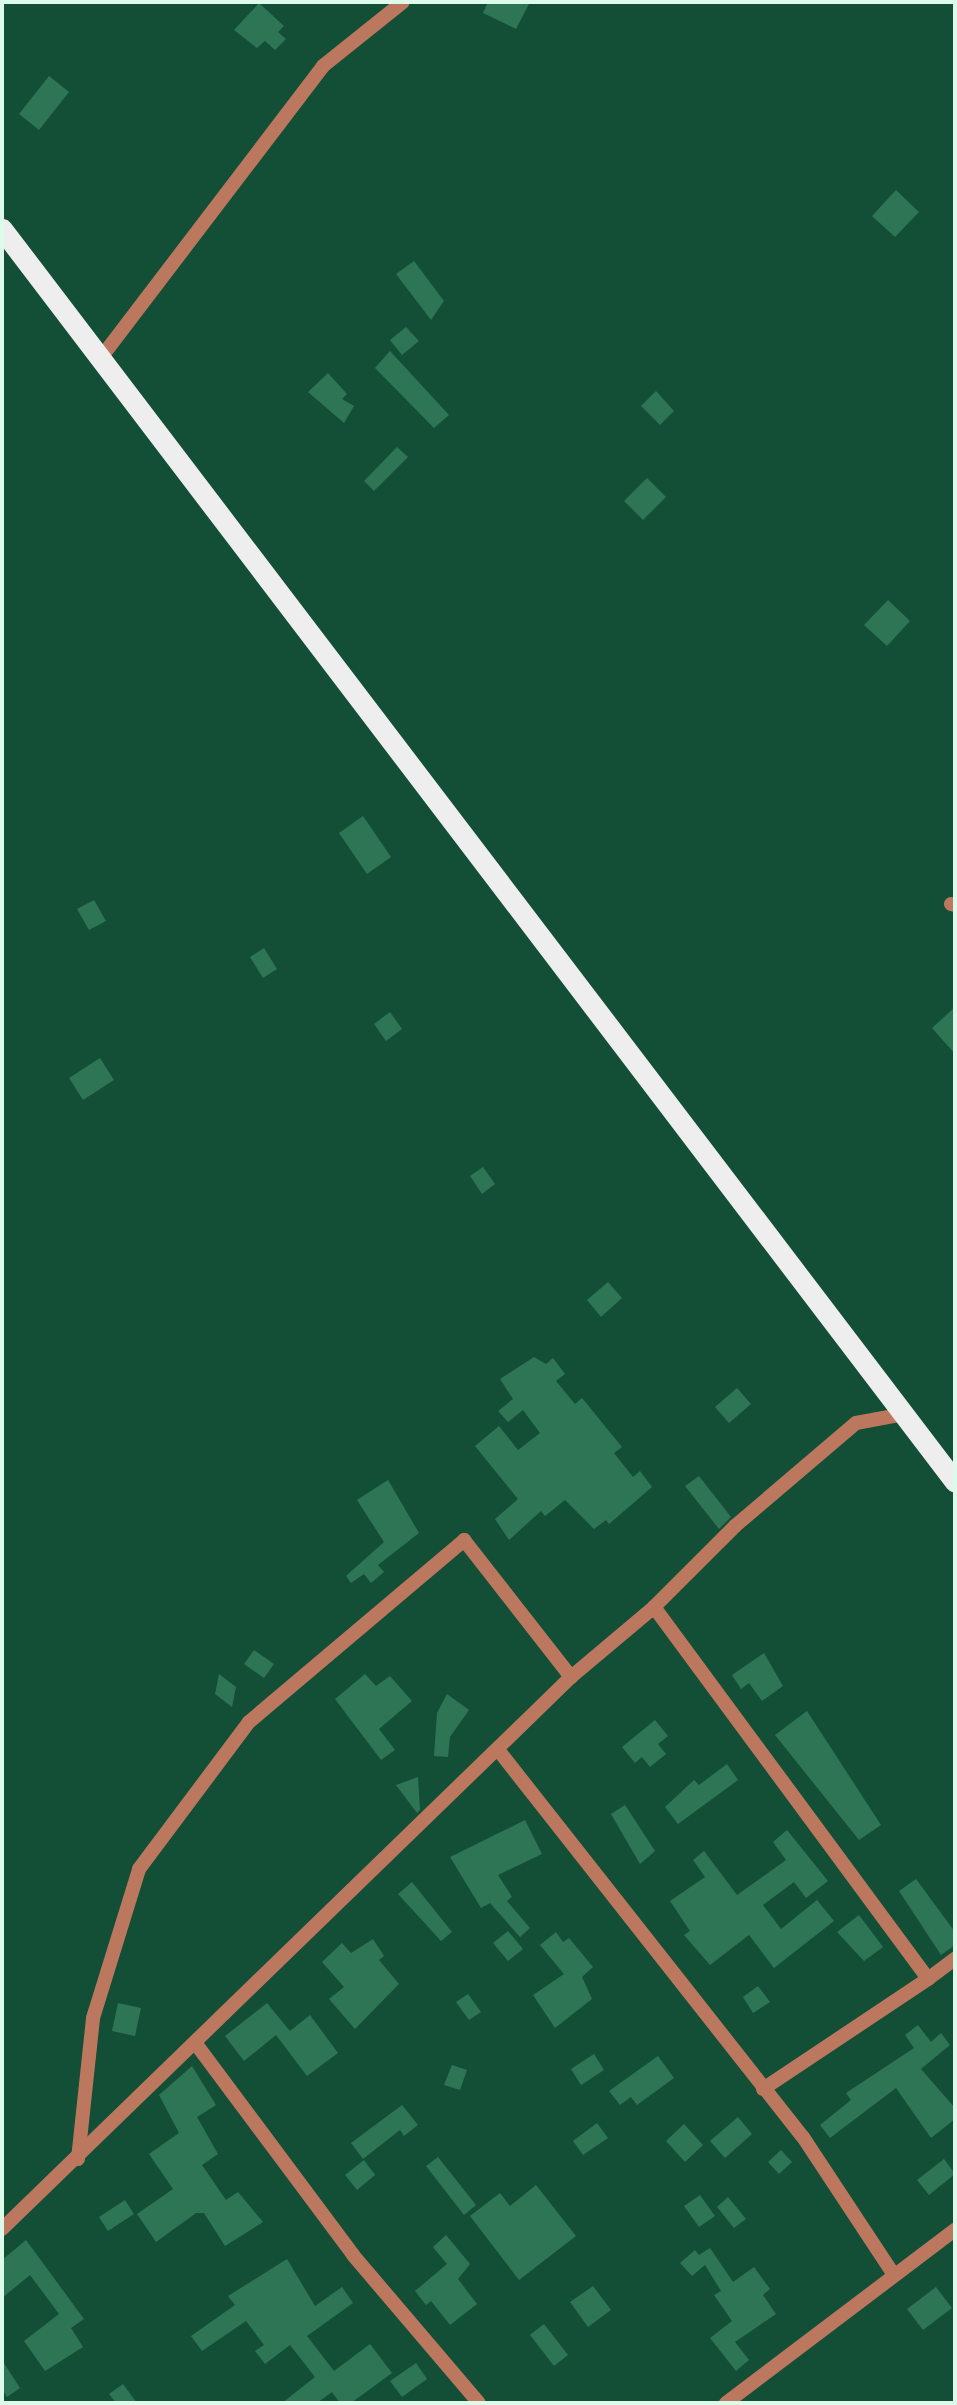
<!DOCTYPE html>
<style>
body{margin:0}
#map{position:relative;width:957px;height:2405px;overflow:hidden;background:#134f36;font-family:"Roboto Condensed",sans-serif}
div>[style]{position:absolute}
[style*='--x']{left:calc(var(--x)*1px);top:calc(var(--y)*1px);width:calc(var(--w)*1px);rotate:calc(var(--a)*1deg)}
.building>*{inset:0;background:#2e7555}
.street>*{height:14px;margin:-7px;padding:0 7px;transform-origin:7px;border-radius:7px;background:#bc785e}
.highway>*{height:21px;margin:-10.5px;padding:0 10.5px;transform-origin:10.5px;border-radius:10.5px;background:#eee}
span{translate:-50% -50%;white-space:nowrap;text-align:center;line-height:1.15;-webkit-text-stroke:5px #172f24;paint-order:stroke}
.frame{position:absolute;inset:0;border:4px solid #ddfbeb;pointer-events:none}
</style>
<div id="map">
<div class="building">
<i style="clip-path:polygon(488px 2px,530px 2px,516px 29px,483px 13px)"></i>
<i style="clip-path:polygon(259px 3px,284px 26px,278px 32px,286px 39px,275px 50px,265px 41px,257px 48px,234px 30px)"></i>
<i style="clip-path:polygon(49px 76px,69px 92px,39px 130px,19px 114px)"></i>
<i style="clip-path:polygon(896px 190px,919px 212px,895px 237px,872px 216px)"></i>
<i style="clip-path:polygon(414px 261px,444px 301px,431px 320px,396px 274px)"></i>
<i style="clip-path:polygon(406px 327px,419px 341px,402px 355px,390px 340px)"></i>
<i style="clip-path:polygon(390px 351px,449px 415px,434px 428px,375px 368px)"></i>
<i style="clip-path:polygon(328px 373px,347px 394px,342px 399px,354px 406px,344px 423px,308px 392px)"></i>
<i style="clip-path:polygon(656px 391px,674px 411px,660px 425px,641px 406px)"></i>
<i style="clip-path:polygon(397px 447px,408px 457px,374px 491px,364px 481px)"></i>
<i style="clip-path:polygon(647px 478px,666px 497px,643px 520px,624px 501px)"></i>
<i style="clip-path:polygon(888px 600px,910px 621px,887px 646px,864px 625px)"></i>
<i style="clip-path:polygon(363px 816px,391px 857px,367px 874px,339px 833px)"></i>
<i style="clip-path:polygon(94px 900px,106px 921px,89px 930px,77px 909px)"></i>
<i style="clip-path:polygon(264px 948px,277px 969px,263px 978px,250px 957px)"></i>
<i style="clip-path:polygon(955px 1007px,955px 1054px,932px 1028px)"></i>
<i style="clip-path:polygon(390px 1012px,402px 1029px,386px 1041px,374px 1024px)"></i>
<i style="clip-path:polygon(100px 1058px,114px 1080px,83px 1100px,69px 1078px)"></i>
<i style="clip-path:polygon(483px 1167px,495px 1184px,482px 1194px,470px 1176px)"></i>
<i style="clip-path:polygon(608px 1282px,622px 1298px,601px 1317px,587px 1300px)"></i>
<i style="clip-path:polygon(534px 1357px,546px 1364px,553px 1358px,565px 1374px,556px 1381px,575px 1404px,582px 1398px,622px 1447px,614px 1453px,633px 1477px,640px 1471px,652px 1487px,609px 1524px,606px 1520px,594px 1529px,565px 1500px,545px 1516px,541px 1511px,509px 1540px,495px 1519px,518px 1499px,475px 1446px,499px 1426px,518px 1450px,540px 1433px,523px 1410px,508px 1422px,498px 1411px,513px 1399px,500px 1379px)"></i>
<i style="clip-path:polygon(737px 1388px,751px 1404px,729px 1423px,715px 1407px)"></i>
<i style="clip-path:polygon(699px 1476px,731px 1517px,719px 1529px,685px 1486px)"></i>
<i style="clip-path:polygon(388px 1480px,419px 1533px,378px 1565px,384px 1572px,371px 1583px,364px 1574px,351px 1583px,346px 1576px,384px 1542px,357px 1500px)"></i>
<i style="clip-path:polygon(254px 1650px,274px 1664px,264px 1678px,244px 1664px)"></i>
<i style="clip-path:polygon(764px 1653px,783px 1686px,762px 1701px,749px 1683px,741px 1689px,732px 1675px)"></i>
<i style="clip-path:polygon(219px 1674px,236px 1687px,232px 1707px,215px 1694px)"></i>
<i style="clip-path:polygon(365px 1674px,376px 1686px,390px 1676px,412px 1701px,379px 1729px,395px 1750px,381px 1760px,335px 1699px)"></i>
<i style="clip-path:polygon(447px 1694px,469px 1710px,450px 1737px,448px 1757px,434px 1756px,437px 1713px)"></i>
<i style="clip-path:polygon(807px 1711px,881px 1825px,859px 1840px,775px 1735px)"></i>
<i style="clip-path:polygon(655px 1720px,668px 1736px,658px 1744px,666px 1754px,650px 1767px,642px 1757px,635px 1763px,622px 1747px)"></i>
<i style="clip-path:polygon(727px 1764px,738px 1780px,678px 1824px,665px 1807px,694px 1780px,699px 1785px)"></i>
<i style="clip-path:polygon(418px 1777px,420px 1810px,417px 1813px,396px 1785px)"></i>
<i style="clip-path:polygon(625px 1805px,655px 1851px,640px 1864px,611px 1814px)"></i>
<i style="clip-path:polygon(525px 1820px,542px 1854px,498px 1875px,512px 1897px,507px 1901px,530px 1928px,520px 1937px,490px 1903px,481px 1908px,450px 1857px)"></i>
<i style="clip-path:polygon(787px 1830px,828px 1881px,806px 1898px,794px 1882px,763px 1905px,781px 1929px,817px 1900px,834px 1921px,774px 1968px,749px 1935px,710px 1965px,684px 1935px,690px 1931px,670px 1901px,705px 1877px,693px 1860px,704px 1851px,737px 1895px,786px 1860px,773px 1842px)"></i>
<i style="clip-path:polygon(916px 1879px,955px 1932px,955px 1945px,941px 1955px,899px 1891px)"></i>
<i style="clip-path:polygon(412px 1882px,452px 1932px,441px 1941px,398px 1894px)"></i>
<i style="clip-path:polygon(859px 1915px,883px 1947px,864px 1961px,837px 1932px)"></i>
<i style="clip-path:polygon(508px 1931px,523px 1949px,508px 1961px,493px 1943px)"></i>
<i style="clip-path:polygon(556px 1932px,563px 1942px,569px 1938px,593px 1967px,582px 1977px,592px 1999px,555px 2028px,533px 1995px,564px 1974px,540px 1945px)"></i>
<i style="clip-path:polygon(373px 1939px,384px 1956px,379px 1960px,399px 1984px,355px 2029px,329px 1999px,344px 1987px,322px 1962px,342px 1943px,351px 1953px)"></i>
<i style="clip-path:polygon(758px 1986px,770px 2002px,753px 2013px,743px 1997px)"></i>
<i style="clip-path:polygon(468px 1994px,481px 2012px,469px 2020px,456px 2002px)"></i>
<i style="clip-path:polygon(118px 2003px,141px 2008px,135px 2036px,112px 2031px)"></i>
<i style="clip-path:polygon(267px 2003px,290px 2031px,310px 2015px,338px 2053px,307px 2076px,276px 2035px,244px 2061px,225px 2036px)"></i>
<i style="clip-path:polygon(918px 2025px,931px 2042px,941px 2033px,950px 2045px,921px 2069px,955px 2108px,955px 2119px,931px 2138px,896px 2088px,830px 2138px,820px 2125px,851px 2100px,846px 2093px,914px 2048px,905px 2035px)"></i>
<i style="clip-path:polygon(594px 2054px,604px 2070px,581px 2085px,571px 2069px)"></i>
<i style="clip-path:polygon(658px 2056px,674px 2078px,637px 2105px,631px 2097px,620px 2105px,609px 2091px)"></i>
<i style="clip-path:polygon(452px 2065px,467px 2070px,460px 2090px,444px 2085px)"></i>
<i style="clip-path:polygon(192px 2066px,216px 2105px,197px 2117px,218px 2154px,202px 2165px,226px 2200px,238px 2192px,263px 2222px,225px 2246px,204px 2213px,196px 2213px,156px 2242px,137px 2214px,173px 2189px,149px 2154px,179px 2133px,159px 2095px)"></i>
<i style="clip-path:polygon(402px 2105px,418px 2125px,404px 2136px,400px 2130px,363px 2159px,351px 2143px)"></i>
<i style="clip-path:polygon(738px 2117px,752px 2134px,725px 2158px,710px 2141px)"></i>
<i style="clip-path:polygon(597px 2123px,608px 2138px,583px 2155px,573px 2141px)"></i>
<i style="clip-path:polygon(684px 2124px,703px 2145px,685px 2162px,666px 2141px)"></i>
<i style="clip-path:polygon(781px 2150px,792px 2162px,779px 2174px,768px 2162px)"></i>
<i style="clip-path:polygon(438px 2157px,476px 2205px,464px 2215px,426px 2166px)"></i>
<i style="clip-path:polygon(944px 2159px,955px 2174px,929px 2195px,917px 2180px)"></i>
<i style="clip-path:polygon(364px 2160px,375px 2175px,357px 2190px,345px 2175px)"></i>
<i style="clip-path:polygon(536px 2185px,576px 2236px,519px 2280px,470px 2216px,500px 2193px,510px 2206px)"></i>
<i style="clip-path:polygon(700px 2195px,715px 2216px,699px 2227px,684px 2206px)"></i>
<i style="clip-path:polygon(728px 2197px,746px 2219px,734px 2228px,717px 2207px)"></i>
<i style="clip-path:polygon(125px 2200px,134px 2214px,108px 2231px,99px 2217px)"></i>
<i style="clip-path:polygon(446px 2235px,470px 2264px,458px 2279px,477px 2304px,450px 2325px,431px 2301px,426px 2305px,415px 2291px,447px 2264px,433px 2247px)"></i>
<i style="clip-path:polygon(26px 2240px,84px 2319px,71px 2328px,83px 2347px,45px 2371px,24px 2341px,59px 2314px,30px 2275px,2px 2298px,2px 2260px)"></i>
<i style="clip-path:polygon(710px 2248px,733px 2282px,754px 2267px,770px 2289px,763px 2295px,776px 2314px,735px 2342px,749px 2360px,736px 2371px,710px 2338px,732px 2321px,714px 2295px,721px 2291px,705px 2265px,692px 2276px,680px 2263px,695px 2250px,699px 2255px)"></i>
<i style="clip-path:polygon(287px 2259px,315px 2306px,342px 2287px,353px 2303px,307px 2336px,334px 2371px,370px 2344px,392px 2373px,351px 2403px,340px 2403px,332px 2392px,317px 2403px,282px 2403px,315px 2377px,290px 2345px,265px 2364px,255px 2351px,264px 2345px,246px 2321px,202px 2351px,191px 2336px,235px 2305px,228px 2296px)"></i>
<i style="clip-path:polygon(593px 2286px,611px 2310px,588px 2327px,570px 2302px)"></i>
<i style="clip-path:polygon(936px 2287px,952px 2308px,923px 2330px,907px 2309px)"></i>
<i style="clip-path:polygon(544px 2324px,568px 2355px,554px 2366px,530px 2335px)"></i>
<i style="clip-path:polygon(2px 2360px,20px 2388px,7px 2397px,2px 2389px)"></i>
<i style="clip-path:polygon(416px 2363px,427px 2379px,402px 2397px,390px 2381px)"></i>
<i style="clip-path:polygon(123px 2384px,137px 2403px,116px 2403px,109px 2394px)"></i>
</div>
<div class="street">
<i style="--x:100;--y:359;--w:368;--a:-52.7"></i>
<i style="--x:323;--y:66;--w:102;--a:-38.7"></i>
<i style="--x:951;--y:904;--w:4;--a:14"></i>
<i style="--x:654;--y:1607;--w:462;--a:53.6"></i>
<i style="--x:928;--y:1979;--w:34;--a:-37"></i>
<i style="--x:499;--y:1751;--w:491;--a:51.8"></i>
<i style="--x:803;--y:2137;--w:165;--a:56.6"></i>
<i style="--x:196;--y:2044;--w:263;--a:53.3"></i>
<i style="--x:353;--y:2255;--w:194;--a:49.6"></i>
<i style="--x:763;--y:2089;--w:198;--a:-33.7"></i>
<i style="--x:78;--y:2159;--w:142;--a:-83.9"></i>
<i style="--x:93;--y:2018;--w:156;--a:-72.8"></i>
<i style="--x:139;--y:1869;--w:184;--a:-53.2"></i>
<i style="--x:249;--y:1722;--w:282;--a:-40.2"></i>
<i style="--x:464;--y:1540;--w:174;--a:52"></i>
<i style="--x:2;--y:2229;--w:793;--a:-44.13"></i>
<i style="--x:571;--y:1677;--w:109;--a:-40.1"></i>
<i style="--x:654;--y:1607;--w:115;--a:-45"></i>
<i style="--x:735;--y:1526;--w:159;--a:-40.4"></i>
<i style="--x:856;--y:1423;--w:50;--a:-10.4"></i>
<i style="--x:726;--y:2403;--w:287;--a:-37.1"></i>
</div>
<div class="highway">
<i style="--x:2;--y:229;--w:1574;--a:52.74"></i>
</div>
<div class="frame"></div>
</div>
